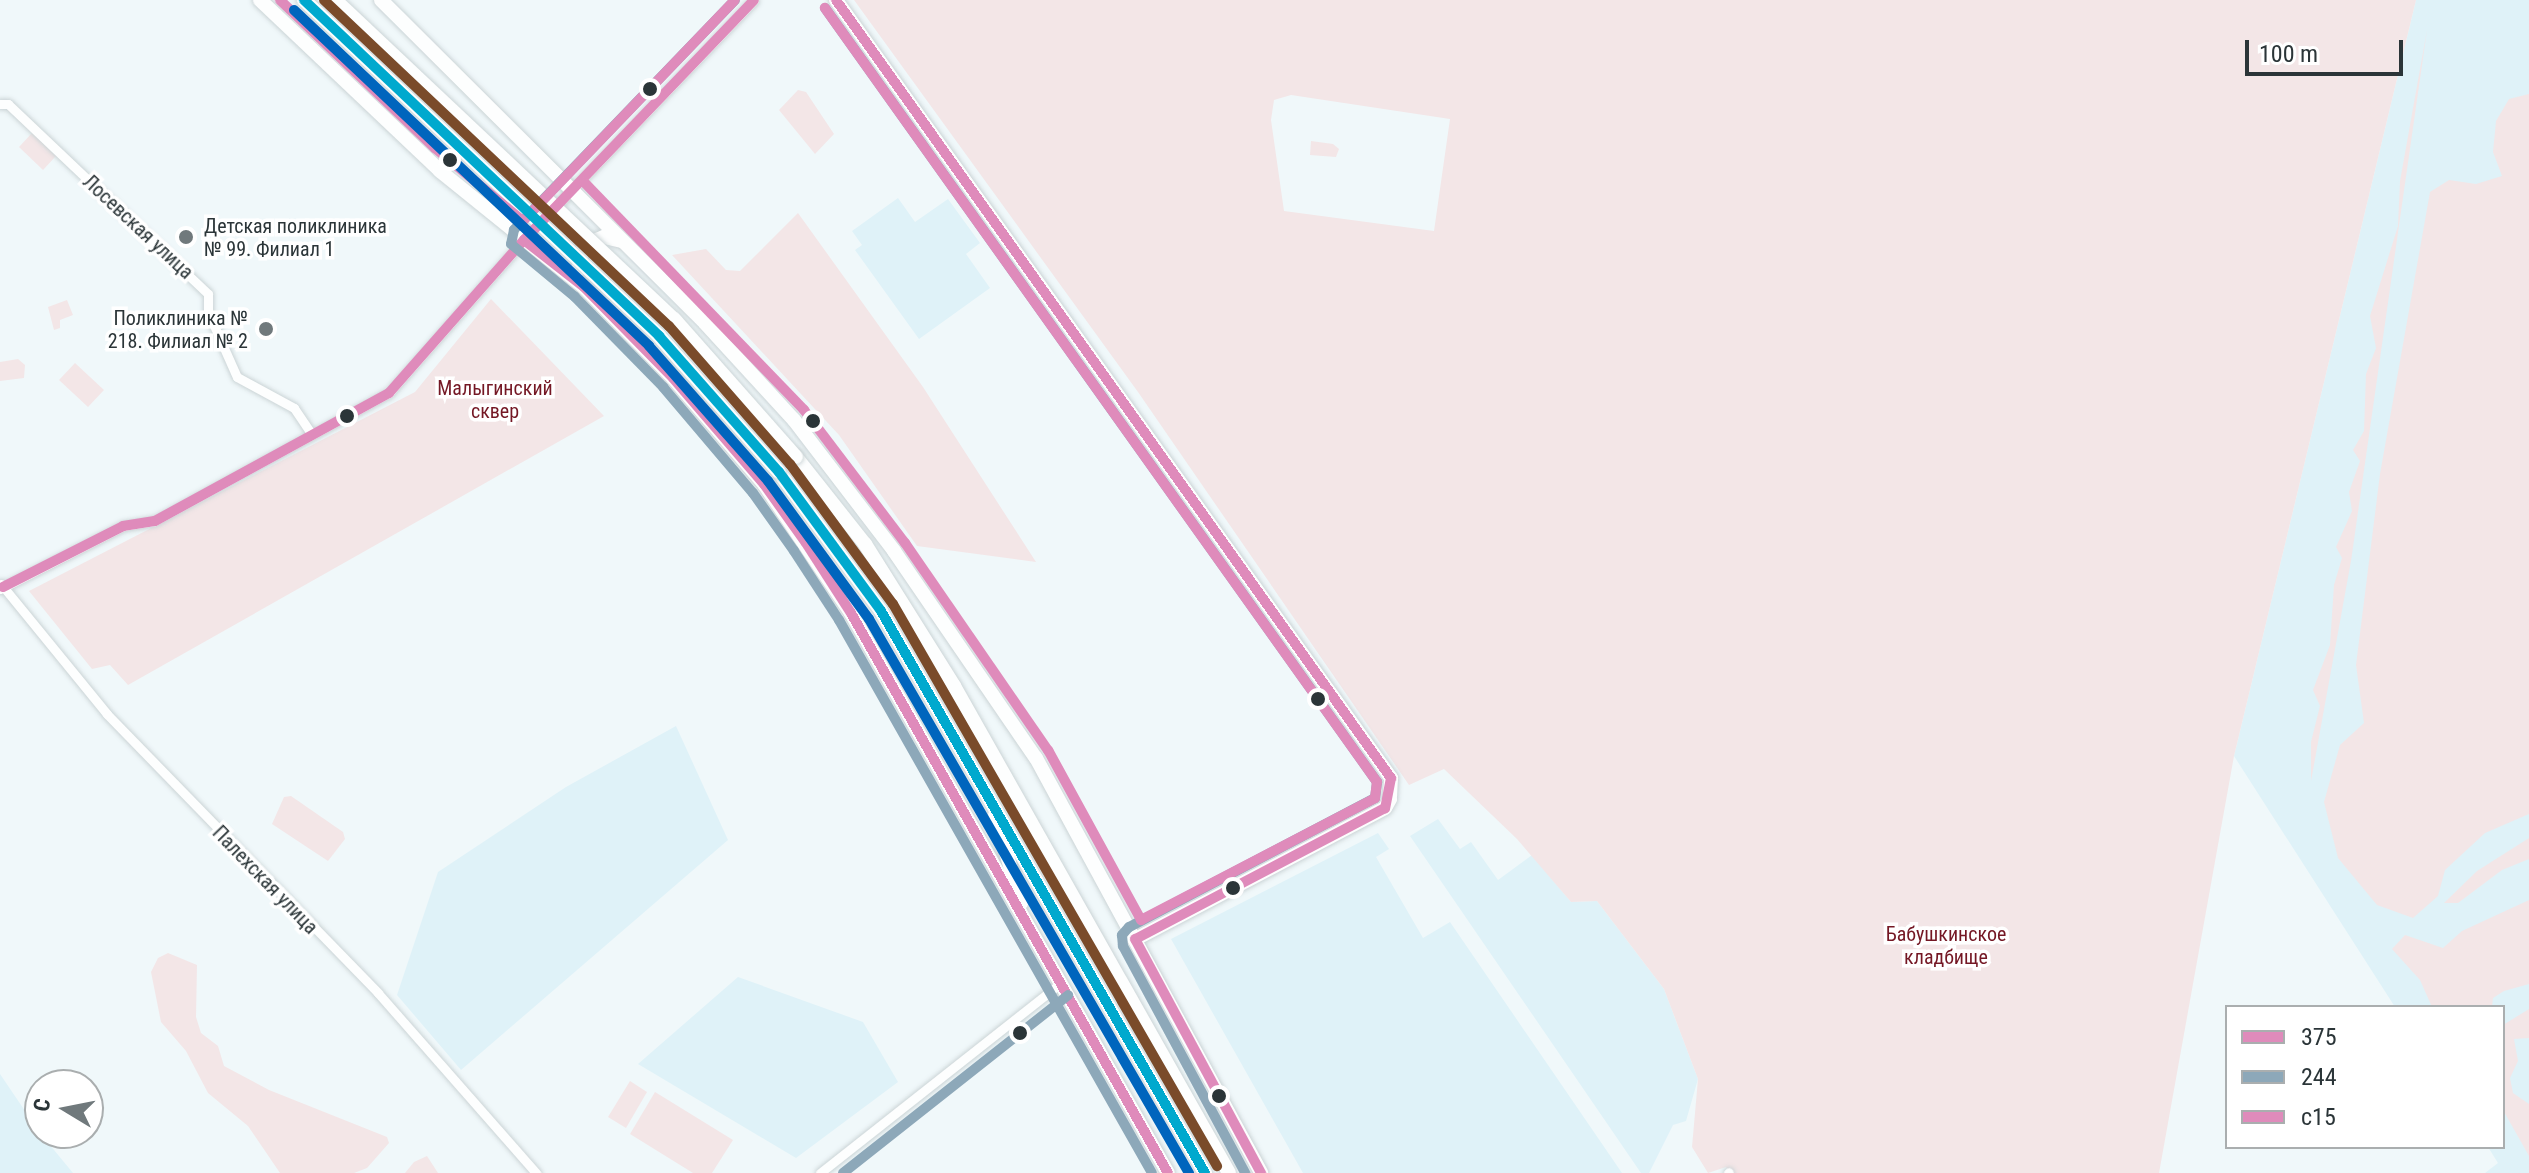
<!DOCTYPE html>
<meta charset="utf-8">
<style>
body{margin:0}
#map{position:relative;width:2529px;height:1173px;overflow:hidden;background:#f0f8fa;font-family:"Roboto Condensed",sans-serif}
div>[style]{position:absolute}
[style*='--x']{left:calc(var(--x)*1px);top:calc(var(--y)*1px);width:calc(var(--w)*1px);rotate:calc(var(--a)*1deg)}
.built>*{inset:0;background:#dff2f8}
.green>*{inset:0;background:#f3e6e7}
.roads{filter:drop-shadow(0 0 2px #cbd4d6) drop-shadow(0 0 2px #cbd4d6)}
.street>*{height:9px;margin:-4.5px;padding:0 4.5px;transform-origin:4.5px;border-radius:4.5px;background:#fdfefe}
.secondary>*{height:14px;margin:-7px;padding:0 7px;transform-origin:7px;border-radius:7px;background:#fdfefe}
.primary>*{height:14px;margin:-7px;padding:0 7px;transform-origin:7px;border-radius:7px;background:#fdfefe}
.bridges{filter:drop-shadow(0 0 2px #cbd4d6) drop-shadow(0 0 2px #cbd4d6)}
.primary-bridge>*{height:14px;margin:-7px;padding:0 7px;transform-origin:7px;border-radius:7px;background:#fdfefe}
.bus-1>*{height:10px;margin:-5px;padding:0 5px;transform-origin:5px;border-radius:5px;background:#df8bbb}
.bus-2>*{height:10px;margin:-5px;padding:0 5px;transform-origin:5px;border-radius:5px;background:#8da8b9}
.bus-3>*{height:10px;margin:-5px;padding:0 5px;transform-origin:5px;border-radius:5px;background:#df8bbb}
.bus-4>*{height:10px;margin:-5px;padding:0 5px;transform-origin:5px;border-radius:5px;background:#00a9ce}
.bus-5>*{height:10px;margin:-5px;padding:0 5px;transform-origin:5px;border-radius:5px;background:#0065bd}
.bus-6>*{height:10px;margin:-5px;padding:0 5px;transform-origin:5px;border-radius:5px;background:#7a4b2a}
.dots>*{width:22px;height:22px;translate:-50% -50%;box-sizing:border-box;border:4px solid #fff;border-radius:50%}
span{translate:-50% -50%;white-space:nowrap;text-align:center;line-height:1.15;-webkit-text-stroke:7px #fff;paint-order:stroke}
.poi-label{font-size:20px;color:#2b3538}
.left{translate:0 -50%;text-align:left}
.right{translate:-100% -50%;text-align:right}
.street-label{font-size:20px;color:#2b3538}
.park-label{font-size:20px;color:#741724}
.legend{position:absolute;left:2225px;top:1005px;width:280px;height:144px;box-sizing:border-box;background:#fff;border:2px solid #aaaeaf;margin:0;padding:10px 14px;list-style:none;font-size:24px;color:#2b3538}
.legend li{display:flex;align-items:center;gap:16px;height:40px}
.legend b{width:40px;border:2px solid #aaaeaf}
.north{position:absolute;left:24px;top:1069px;width:80px;height:80px;box-sizing:border-box;background:#fff;border:2px solid #aaaeaf;border-radius:50%;rotate:280deg;font-size:22px;font-weight:700;line-height:32px;text-align:center;color:#2b3538}
.north::after{content:'';display:block;margin:auto;width:28px;height:36px;background:#70797c;clip-path:polygon(50% 0,100% 100%,50% 72%,0 100%)}
.scale{position:absolute;left:2245px;top:40px;width:158px;height:36px;box-sizing:border-box;border:4px solid #2b3538;border-top:0;padding-left:10px;font-size:24px;line-height:28px;white-space:nowrap;color:#2b3538;-webkit-text-stroke:6px #fff;paint-order:stroke}
</style>
<div id="map">
<div class="built">
<i style="clip-path:polygon(2416px 0,2529px 0,2529px 1173px,2485px 1173px,2498px 1163px,2488px 1147px,2503px 1147px,2503px 1007px,2395px 1007px,2234px 756px)"></i>
<i style="clip-path:polygon(898px 198px,915px 222px,948px 199px,980px 243px,966px 254px,990px 288px,919px 339px,855px 250px,862px 245px,852px 231px)"></i>
<i style="clip-path:polygon(676px 726px,728px 840px,461px 1070px,397px 995px,438px 872px,566px 787px)"></i>
<i style="clip-path:polygon(1438px 819px,1460px 849px,1471px 842px,1498px 880px,1532px 855px,1571px 902px,1597px 901px,1664px 989px,1698px 1079px,1686px 1121px,1673px 1125px,1649px 1173px,1641px 1173px,1410px 836px)"></i>
<i style="clip-path:polygon(1378px 833px,1389px 849px,1376px 857px,1423px 938px,1450px 922px,1622px 1173px,1303px 1173px,1171px 939px)"></i>
<i style="clip-path:polygon(738px 977px,863px 1022px,898px 1082px,796px 1158px,638px 1064px)"></i>
<i style="clip-path:polygon(0 1074px,40px 1133px,73px 1173px,0 1173px)"></i>
</div>
<div class="green">
<i style="clip-path:polygon(evenodd,854px 0,2416px 0,2234px 756px,2159px 1173px,1730px 1173px,1726px 1167px,1708px 1173px,1692px 1147px,1698px 1079px,1664px 989px,1597px 901px,1571px 902px,1517px 839px,1444px 769px,1409px 785px,1138px 392px,854px 0,1291px 95px,1450px 119px,1434px 231px,1284px 211px,1271px 120px,1274px 100px,1291px 95px)"></i>
<i style="clip-path:polygon(2427px 30px,2351px 561px,2311px 781px,2311px 742px,2320px 706px,2313px 690px,2330px 645px,2334px 585px,2342px 558px,2336px 547px,2352px 511px,2349px 492px,2360px 461px,2353px 450px,2364px 431px,2366px 374px,2376px 348px,2370px 316px,2398px 226px,2400px 181px)"></i>
<i style="clip-path:polygon(798px 90px,806px 92px,834px 134px,815px 154px,779px 110px)"></i>
<i style="clip-path:polygon(2529px 94px,2529px 814px,2485px 833px,2445px 870px,2438px 896px,2413px 918px,2377px 905px,2338px 858px,2324px 802px,2340px 745px,2364px 723px,2356px 665px,2380px 474px,2430px 192px,2449px 180px,2476px 184px,2502px 176px,2493px 152px,2496px 121px,2509px 99px)"></i>
<i style="clip-path:polygon(32px 133px,56px 156px,43px 170px,19px 147px)"></i>
<i style="clip-path:polygon(1311px 141px,1333px 144px,1339px 149px,1336px 157px,1310px 155px)"></i>
<i style="clip-path:polygon(798px 213px,923px 387px,1036px 562px,917px 546px,839px 435px,672px 255px,706px 249px,726px 270px,740px 271px)"></i>
<i style="clip-path:polygon(491px 299px,604px 416px,128px 685px,110px 665px,92px 669px,29px 591px,415px 392px)"></i>
<i style="clip-path:polygon(67px 300px,73px 315px,60px 320px,60px 328px,54px 330px,48px 307px)"></i>
<i style="clip-path:polygon(18px 359px,25px 365px,24px 378px,0 381px,0 362px)"></i>
<i style="clip-path:polygon(75px 363px,104px 390px,88px 407px,59px 380px)"></i>
<i style="clip-path:polygon(291px 796px,343px 832px,345px 839px,328px 861px,272px 824px,284px 797px)"></i>
<i style="clip-path:polygon(2529px 838px,2529px 859px,2502px 870px,2458px 903px,2444px 903px,2477px 871px)"></i>
<i style="clip-path:polygon(2529px 900px,2529px 984px,2504px 991px,2493px 998px,2492px 1007px,2432px 1007px,2420px 980px,2392px 949px,2405px 935px,2443px 948px,2462px 931px)"></i>
<i style="clip-path:polygon(168px 953px,197px 965px,196px 1017px,201px 1033px,218px 1046px,224px 1066px,269px 1090px,387px 1137px,389px 1143px,367px 1168px,354px 1173px,280px 1173px,248px 1126px,208px 1093px,186px 1051px,161px 1022px,151px 972px,158px 958px)"></i>
<i style="clip-path:polygon(2529px 1009px,2529px 1038px,2514px 1039px,2518px 1061px,2510px 1078px,2513px 1093px,2529px 1104px,2529px 1156px,2503px 1110px,2503px 1025px)"></i>
<i style="clip-path:polygon(630px 1081px,647px 1092px,626px 1128px,608px 1117px)"></i>
<i style="clip-path:polygon(655px 1092px,733px 1140px,712px 1173px,693px 1173px,630px 1134px)"></i>
<i style="clip-path:polygon(427px 1156px,438px 1173px,405px 1173px,414px 1162px)"></i>
</div>
<div class="roads">
<div class="street">
<i style="--x:0;--y:104;--w:8;--a:0"></i>
<i style="--x:8;--y:104;--w:276;--a:43.5"></i>
<i style="--x:208;--y:294;--w:18;--a:90"></i>
<i style="--x:208;--y:312;--w:71;--a:66"></i>
<i style="--x:237;--y:377;--w:65;--a:28.5"></i>
<i style="--x:294;--y:408;--w:32;--a:56"></i>
<i style="--x:494;--y:211;--w:41;--a:5.6"></i>
<i style="--x:535;--y:215;--w:24;--a:-22"></i>
<i style="--x:1;--y:584;--w:168;--a:50.8"></i>
<i style="--x:107;--y:714;--w:389;--a:45.8"></i>
<i style="--x:378;--y:993;--w:240;--a:48.7"></i>
<i style="--x:0;--y:589;--w:138;--a:-27.1"></i>
<i style="--x:123;--y:526;--w:32;--a:-9"></i>
<i style="--x:155;--y:521;--w:267;--a:-28.7"></i>
<i style="--x:389;--y:393;--w:204;--a:-48.6"></i>
<i style="--x:524;--y:240;--w:332;--a:-46.2"></i>
<i style="--x:820;--y:1173;--w:305;--a:-38.3"></i>
<i style="--x:1728;--y:1173;--w:1;--a:-45"></i>
</div>
<div class="secondary">
<i style="--x:260;--y:0;--w:248;--a:43.5"></i>
<i style="--x:440;--y:171;--w:185;--a:38.9"></i>
<i style="--x:584;--y:287;--w:127;--a:45.6"></i>
<i style="--x:673;--y:378;--w:140;--a:49.4"></i>
<i style="--x:764;--y:484;--w:156;--a:56"></i>
<i style="--x:851;--y:613;--w:643;--a:60.49"></i>
<i style="--x:381;--y:0;--w:457;--a:44.9"></i>
<i style="--x:705;--y:323;--w:132;--a:47.5"></i>
<i style="--x:794;--y:420;--w:165;--a:52.6"></i>
<i style="--x:894;--y:551;--w:251;--a:55.6"></i>
<i style="--x:1036;--y:758;--w:472;--a:61.5"></i>
<i style="--x:836;--y:0;--w:956;--a:54.5"></i>
<i style="--x:1391;--y:778;--w:21;--a:93"></i>
<i style="--x:1390;--y:799;--w:10;--a:119"></i>
<i style="--x:1385;--y:808;--w:282;--a:152.3"></i>
<i style="--x:578;--y:270;--w:26;--a:-77"></i>
<i style="--x:584;--y:245;--w:22;--a:-22"></i>
<i style="--x:604;--y:237;--w:18;--a:13"></i>
<i style="--x:995;--y:815;--w:92;--a:73.5"></i>
</div>
<div class="primary">
<i style="--x:796;--y:457;--w:111;--a:51.6"></i>
<i style="--x:865;--y:544;--w:168;--a:57.9"></i>
<i style="--x:954;--y:686;--w:559;--a:60.55"></i>
<i style="--x:779;--y:472;--w:172;--a:53.7"></i>
<i style="--x:881;--y:611;--w:649;--a:60.04"></i>
</div>
</div>
<div class="bridges">
<div class="primary-bridge">
<i style="--x:304;--y:0;--w:489;--a:43.4"></i>
<i style="--x:659;--y:336;--w:181;--a:48.6"></i>
<i style="--x:335;--y:0;--w:465;--a:43.3"></i>
<i style="--x:674;--y:319;--w:184;--a:48.5"></i>
</div>
</div>
<div class="bus-1">
<i style="--x:836;--y:0;--w:956;--a:54.5"></i>
<i style="--x:1391;--y:778;--w:31;--a:101"></i>
<i style="--x:1385;--y:808;--w:282;--a:152.3"></i>
<i style="--x:1135;--y:939;--w:266;--a:61.7"></i>
<i style="--x:524;--y:240;--w:76;--a:38.1"></i>
<i style="--x:584;--y:287;--w:127;--a:45.6"></i>
<i style="--x:673;--y:378;--w:140;--a:49.4"></i>
<i style="--x:764;--y:484;--w:72;--a:54.6"></i>
<i style="--x:806;--y:543;--w:83;--a:57.3"></i>
<i style="--x:851;--y:613;--w:643;--a:60.49"></i>
<i style="--x:3;--y:587;--w:135;--a:-26.9"></i>
<i style="--x:123;--y:526;--w:32;--a:-9"></i>
<i style="--x:155;--y:521;--w:267;--a:-28.7"></i>
<i style="--x:389;--y:393;--w:204;--a:-48.6"></i>
<i style="--x:524;--y:240;--w:332;--a:-46.2"></i>
</div>
<div class="bus-2">
<i style="--x:735;--y:0;--w:319;--a:133.9"></i>
<i style="--x:514;--y:230;--w:14;--a:102"></i>
<i style="--x:511;--y:244;--w:83;--a:39.6"></i>
<i style="--x:575;--y:297;--w:126;--a:45.6"></i>
<i style="--x:663;--y:387;--w:139;--a:49.7"></i>
<i style="--x:753;--y:493;--w:71;--a:54.7"></i>
<i style="--x:794;--y:551;--w:82;--a:56.9"></i>
<i style="--x:839;--y:620;--w:635;--a:60.49"></i>
<i style="--x:825;--y:8;--w:951;--a:54.5"></i>
<i style="--x:1377;--y:782;--w:16;--a:97"></i>
<i style="--x:1375;--y:798;--w:278;--a:152.3"></i>
<i style="--x:1129;--y:927;--w:11;--a:131"></i>
<i style="--x:1122;--y:935;--w:11;--a:85"></i>
<i style="--x:1123;--y:946;--w:258;--a:61.7"></i>
<i style="--x:843;--y:1173;--w:287;--a:-38.3"></i>
</div>
<div class="bus-3">
<i style="--x:280;--y:0;--w:214;--a:43.7"></i>
<i style="--x:435;--y:148;--w:114;--a:39.7"></i>
<i style="--x:523;--y:221;--w:306;--a:-46.2"></i>
<i style="--x:585;--y:183;--w:315;--a:46"></i>
<i style="--x:804;--y:410;--w:167;--a:52.8"></i>
<i style="--x:905;--y:543;--w:252;--a:55.4"></i>
<i style="--x:1048;--y:750;--w:194;--a:61.3"></i>
<i style="--x:1141;--y:920;--w:264;--a:-27.5"></i>
<i style="--x:1375;--y:798;--w:16;--a:-83"></i>
<i style="--x:1377;--y:782;--w:951;--a:-125.5"></i>
</div>
<div class="bus-4">
<i style="--x:304;--y:0;--w:489;--a:43.4"></i>
<i style="--x:659;--y:336;--w:181;--a:48.6"></i>
<i style="--x:779;--y:472;--w:172;--a:53.7"></i>
<i style="--x:881;--y:611;--w:649;--a:60.04"></i>
</div>
<div class="bus-5">
<i style="--x:294;--y:10;--w:489;--a:43.4"></i>
<i style="--x:649;--y:346;--w:180;--a:48.6"></i>
<i style="--x:768;--y:481;--w:171;--a:53.8"></i>
<i style="--x:869;--y:619;--w:640;--a:59.99"></i>
</div>
<div class="bus-6">
<i style="--x:324;--y:0;--w:475;--a:43.4"></i>
<i style="--x:669;--y:326;--w:184;--a:48.8"></i>
<i style="--x:790;--y:464;--w:174;--a:53.7"></i>
<i style="--x:893;--y:604;--w:649;--a:60.04"></i>
</div>
<div class="dots">
<i style="left:650px;top:89px;background:#2b3538"></i>
<i style="left:450px;top:160px;background:#2b3538"></i>
<i style="left:186px;top:237px;background:#70797c"></i>
<i style="left:266px;top:329px;background:#70797c"></i>
<i style="left:347px;top:416px;background:#2b3538"></i>
<i style="left:813px;top:421px;background:#2b3538"></i>
<i style="left:1318px;top:699px;background:#2b3538"></i>
<i style="left:1233px;top:888px;background:#2b3538"></i>
<i style="left:1020px;top:1033px;background:#2b3538"></i>
<i style="left:1219px;top:1096px;background:#2b3538"></i>
</div>
<div class="poi-label">
<span class="left" style="left:204px;top:238px">Детская поликлиника<br>№ 99. Филиал 1</span>
<span class="right" style="left:248px;top:330px">Поликлиника №<br>218. Филиал № 2</span>
</div>
<div class="street-label">
<span style="left:138px;top:227px;rotate:43deg">Лосевская улица</span>
<span style="left:265px;top:880px;rotate:46deg">Палехская улица</span>
</div>
<div class="park-label">
<span style="left:495px;top:400px">Малыгинский<br>сквер</span>
<span style="left:1946px;top:946px">Бабушкинское<br>кладбище</span>
</div>
<ul class="legend">
<li><b style="height:10px;background:#df8bbb"></b>375</li>
<li><b style="height:10px;background:#8da8b9"></b>244</li>
<li><b style="height:10px;background:#df8bbb"></b>с15</li>
</ul>
<div class="north">С</div>
<div class="scale">100 m</div>
</div>
